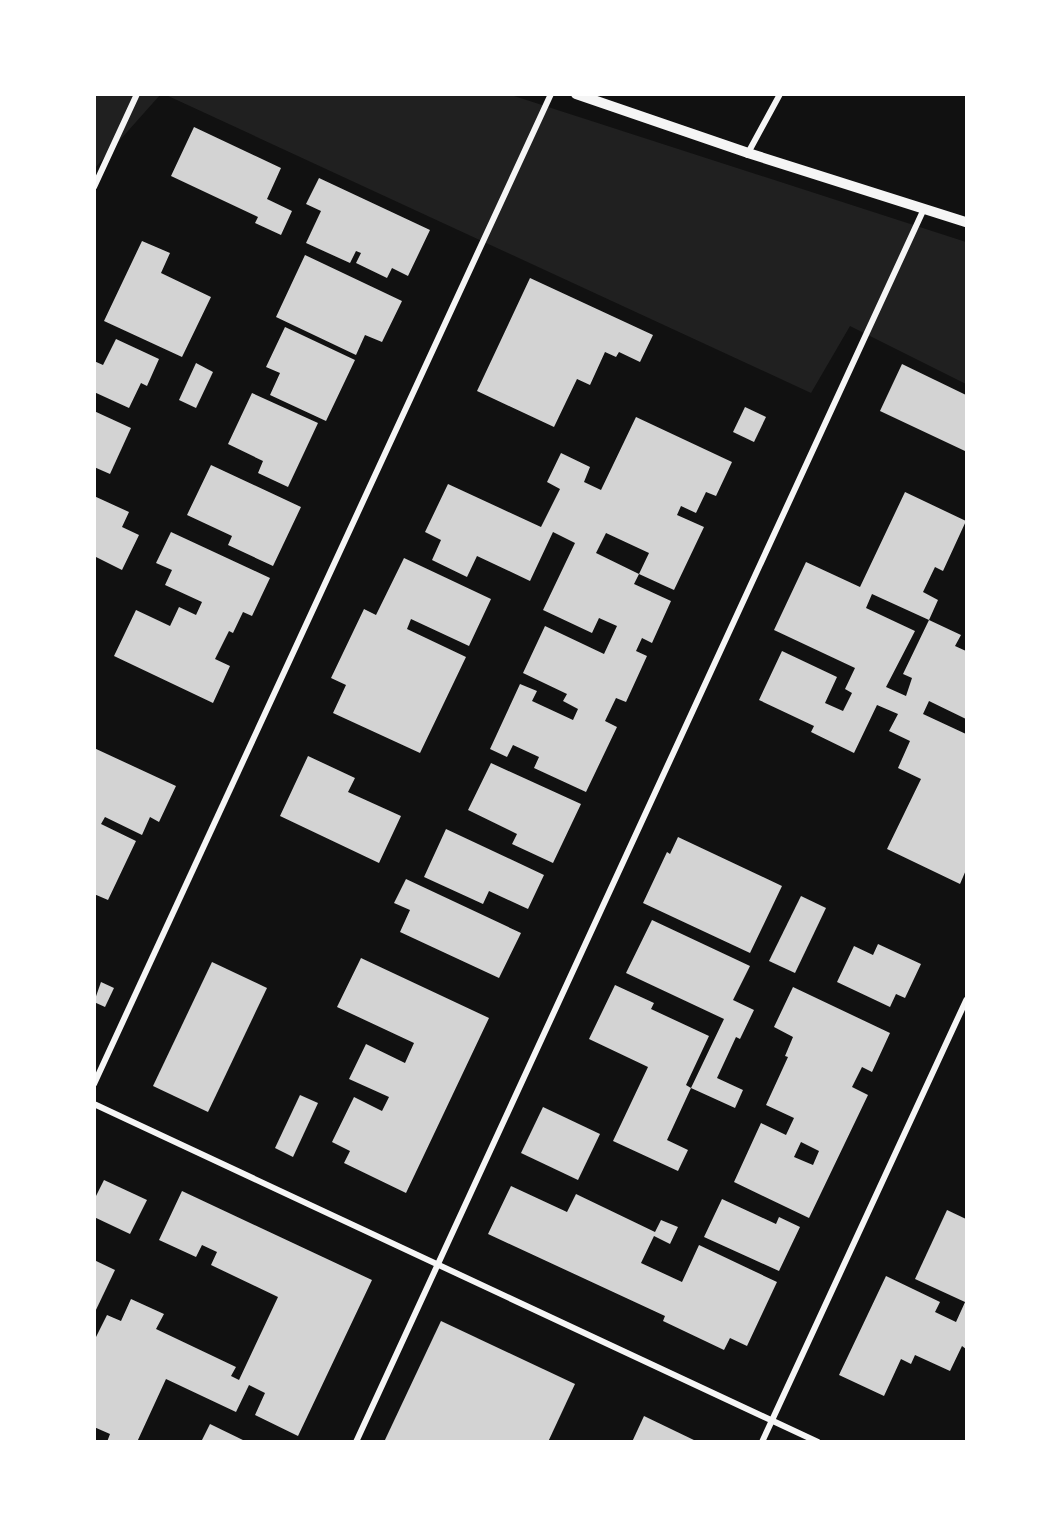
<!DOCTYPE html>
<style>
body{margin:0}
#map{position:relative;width:1061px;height:1536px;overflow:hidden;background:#111;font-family:Mulish,sans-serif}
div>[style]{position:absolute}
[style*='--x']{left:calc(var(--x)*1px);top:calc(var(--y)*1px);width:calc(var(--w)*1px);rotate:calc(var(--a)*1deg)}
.green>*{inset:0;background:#202020}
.building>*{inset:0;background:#d3d3d3}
.minor>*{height:6px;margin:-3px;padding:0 3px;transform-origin:3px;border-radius:3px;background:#f5f5f5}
.tertiary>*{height:10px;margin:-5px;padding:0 5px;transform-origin:5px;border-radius:5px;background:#f5f5f5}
span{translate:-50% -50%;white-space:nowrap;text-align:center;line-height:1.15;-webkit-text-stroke:4.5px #fff;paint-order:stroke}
.frame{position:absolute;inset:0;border:96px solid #fff;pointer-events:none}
</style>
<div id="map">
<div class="green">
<i style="clip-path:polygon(95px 95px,160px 95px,95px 168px)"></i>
<i style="clip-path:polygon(166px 95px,511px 95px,966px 242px,966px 384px,850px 326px,811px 393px)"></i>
</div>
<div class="building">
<i style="clip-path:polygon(194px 127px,281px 168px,267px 199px,292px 211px,281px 235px,255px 223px,258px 217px,171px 176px)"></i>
<i style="clip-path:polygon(319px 178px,430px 230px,408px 276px,392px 268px,387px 278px,356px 263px,361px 253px,356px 251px,350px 263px,306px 243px,321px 211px,306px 204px)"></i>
<i style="clip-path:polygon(142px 241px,170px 253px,161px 273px,211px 297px,182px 357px,104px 321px)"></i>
<i style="clip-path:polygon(305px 255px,402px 301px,382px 342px,365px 335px,356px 355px,276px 317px)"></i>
<i style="clip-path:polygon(530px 278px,653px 335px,640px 362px,619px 352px,616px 357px,605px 352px,590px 385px,577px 379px,554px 427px,477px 391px)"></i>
<i style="clip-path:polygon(285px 327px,355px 360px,326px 421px,270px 395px,280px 373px,266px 367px)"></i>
<i style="clip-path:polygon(116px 339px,159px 359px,147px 386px,141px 383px,129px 408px,94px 392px,94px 361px,103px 365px)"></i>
<i style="clip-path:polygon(196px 363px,213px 372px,196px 408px,179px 400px)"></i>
<i style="clip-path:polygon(902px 364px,966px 395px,965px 451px,880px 411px)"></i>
<i style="clip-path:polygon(252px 393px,318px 423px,288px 487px,258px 473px,263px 461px,228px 444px)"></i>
<i style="clip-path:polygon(745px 407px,766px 417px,754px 442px,733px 432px)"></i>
<i style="clip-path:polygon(94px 411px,131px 428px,110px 474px,94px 467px)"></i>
<i style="clip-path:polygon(636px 417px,732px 462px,716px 496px,706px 492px,696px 513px,681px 506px,677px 515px,704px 527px,674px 590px,639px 574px,649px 553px,606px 533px,596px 553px,639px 574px,634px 584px,671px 601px,652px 643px,642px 638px,636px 651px,647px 656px,626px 702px,616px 698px,605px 721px,617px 727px,586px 792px,534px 768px,539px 757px,513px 745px,507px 757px,490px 749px,520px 684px,537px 691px,532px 701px,573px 720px,578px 709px,563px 701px,567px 694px,523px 673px,545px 626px,604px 654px,617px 626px,599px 618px,592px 633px,543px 610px,575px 543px,553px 532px,530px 581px,477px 556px,467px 577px,432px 560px,441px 540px,425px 532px,448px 484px,541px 527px,560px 489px,547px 482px,561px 453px,590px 467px,584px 482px,601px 490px)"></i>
<i style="clip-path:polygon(211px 465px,301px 507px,273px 566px,228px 545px,232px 536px,187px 515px)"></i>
<i style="clip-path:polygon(evenodd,905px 492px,966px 521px,943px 571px,935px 567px,923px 592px,938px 600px,929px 620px,961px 635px,955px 646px,966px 651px,966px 719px,929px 701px,923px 714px,966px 734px,966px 870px,960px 884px,887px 849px,921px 779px,898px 768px,910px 741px,889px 731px,898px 714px,877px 705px,854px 753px,811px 732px,814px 726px,759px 700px,782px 651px,837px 677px,825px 703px,843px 711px,852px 693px,845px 689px,855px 668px,774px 630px,806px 562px,860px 587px,905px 492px,872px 594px,929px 620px,903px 674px,912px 678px,906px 696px,886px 687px,915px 631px,866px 608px,872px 594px)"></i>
<i style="clip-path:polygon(94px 496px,129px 512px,122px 527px,139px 535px,122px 570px,94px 556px)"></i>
<i style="clip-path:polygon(171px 532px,270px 578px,252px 616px,243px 612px,233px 633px,229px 631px,215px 659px,230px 666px,213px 703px,114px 656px,136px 610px,170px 626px,179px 607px,196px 615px,202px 602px,165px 585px,172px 570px,156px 563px)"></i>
<i style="clip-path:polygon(404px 558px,491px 599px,469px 646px,411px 619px,407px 629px,466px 657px,420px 753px,333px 713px,346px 685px,331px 678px,364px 609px,376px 615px)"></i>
<i style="clip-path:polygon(94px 748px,176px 786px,159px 822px,150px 817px,142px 835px,105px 817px,101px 824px,136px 841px,108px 900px,94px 894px)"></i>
<i style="clip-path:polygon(308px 756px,355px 778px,348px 792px,401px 816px,379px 863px,280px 816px)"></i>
<i style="clip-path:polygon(491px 763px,581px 804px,553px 863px,512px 844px,517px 834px,468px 810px)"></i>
<i style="clip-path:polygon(446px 829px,544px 875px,528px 909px,489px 891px,483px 904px,424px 877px)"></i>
<i style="clip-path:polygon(678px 837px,782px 886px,750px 953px,643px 903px,667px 852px,670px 854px)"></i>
<i style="clip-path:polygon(406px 879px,521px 933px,499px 978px,400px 932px,410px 910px,394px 903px)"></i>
<i style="clip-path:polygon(801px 896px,826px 908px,795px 973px,769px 961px)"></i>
<i style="clip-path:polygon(652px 920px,750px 966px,733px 1000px,754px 1010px,740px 1039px,736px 1037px,717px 1078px,743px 1090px,735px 1108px,691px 1088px,724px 1019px,626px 973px)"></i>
<i style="clip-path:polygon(878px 944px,921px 964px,905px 998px,896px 994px,890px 1007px,837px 982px,854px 946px,873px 955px)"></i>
<i style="clip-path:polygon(361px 958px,489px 1018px,406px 1193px,344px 1163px,350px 1151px,332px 1142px,354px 1097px,382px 1111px,389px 1097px,349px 1079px,366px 1044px,405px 1063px,414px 1043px,337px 1007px)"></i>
<i style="clip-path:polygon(212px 962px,267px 988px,208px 1112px,153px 1086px)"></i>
<i style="clip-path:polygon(101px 982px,114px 988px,105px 1007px,94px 1002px)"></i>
<i style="clip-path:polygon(615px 985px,654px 1003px,651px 1009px,709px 1036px,686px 1085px,691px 1088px,667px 1140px,688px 1150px,678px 1171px,613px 1141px,648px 1067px,589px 1039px)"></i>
<i style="clip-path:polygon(evenodd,793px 987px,890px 1033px,872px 1072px,862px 1067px,852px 1087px,868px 1095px,809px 1218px,734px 1182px,761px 1123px,786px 1135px,794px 1118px,766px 1105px,788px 1057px,785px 1056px,793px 1037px,774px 1027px,793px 987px,801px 1142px,819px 1151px,813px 1165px,794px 1157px,801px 1142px)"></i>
<i style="clip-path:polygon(300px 1095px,318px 1103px,293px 1157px,275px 1148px)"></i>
<i style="clip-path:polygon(543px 1107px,600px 1134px,578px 1180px,521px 1153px)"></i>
<i style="clip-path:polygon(104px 1180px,147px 1200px,130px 1234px,94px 1217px,94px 1200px)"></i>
<i style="clip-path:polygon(511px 1186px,567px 1212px,576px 1194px,655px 1232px,661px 1220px,678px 1227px,670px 1244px,654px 1236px,641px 1263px,682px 1282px,699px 1245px,777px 1282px,747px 1346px,730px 1338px,724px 1350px,663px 1321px,665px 1316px,488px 1234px)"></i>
<i style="clip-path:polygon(182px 1191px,372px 1280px,298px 1436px,255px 1415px,265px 1393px,249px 1385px,236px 1412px,166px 1379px,137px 1442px,107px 1442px,110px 1434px,94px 1427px,94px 1341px,107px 1315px,121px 1321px,131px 1299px,164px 1314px,156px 1329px,236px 1367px,231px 1376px,239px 1380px,278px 1297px,211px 1265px,217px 1252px,202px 1245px,196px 1257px,159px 1240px)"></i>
<i style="clip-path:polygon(722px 1199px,776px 1224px,779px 1217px,800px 1227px,779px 1271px,704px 1237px)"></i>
<i style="clip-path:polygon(947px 1210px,966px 1219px,965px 1302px,915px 1279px)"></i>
<i style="clip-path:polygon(94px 1260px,115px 1270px,94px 1314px)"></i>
<i style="clip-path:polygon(886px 1276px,940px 1302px,935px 1312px,956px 1322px,966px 1300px,966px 1349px,962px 1346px,950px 1371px,915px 1355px,911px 1364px,901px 1359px,884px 1396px,839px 1375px)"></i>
<i style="clip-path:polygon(441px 1321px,575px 1384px,548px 1442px,384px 1442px)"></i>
<i style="clip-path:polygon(644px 1416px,698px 1442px,632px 1442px)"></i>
<i style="clip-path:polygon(210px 1424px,247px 1442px,201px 1442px)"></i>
</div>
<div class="minor">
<i style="--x:748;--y:153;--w:67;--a:-61.5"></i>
<i style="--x:94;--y:187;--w:102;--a:-65.2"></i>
<i style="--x:94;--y:1084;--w:1090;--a:-65.22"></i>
<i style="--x:94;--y:1104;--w:799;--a:25.03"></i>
<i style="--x:356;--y:1442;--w:1358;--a:-65.27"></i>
<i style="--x:762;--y:1442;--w:487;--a:-65.2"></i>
</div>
<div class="tertiary">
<i style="--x:576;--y:94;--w:182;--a:18.9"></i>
<i style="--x:748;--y:153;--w:229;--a:17.6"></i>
</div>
<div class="frame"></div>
</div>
